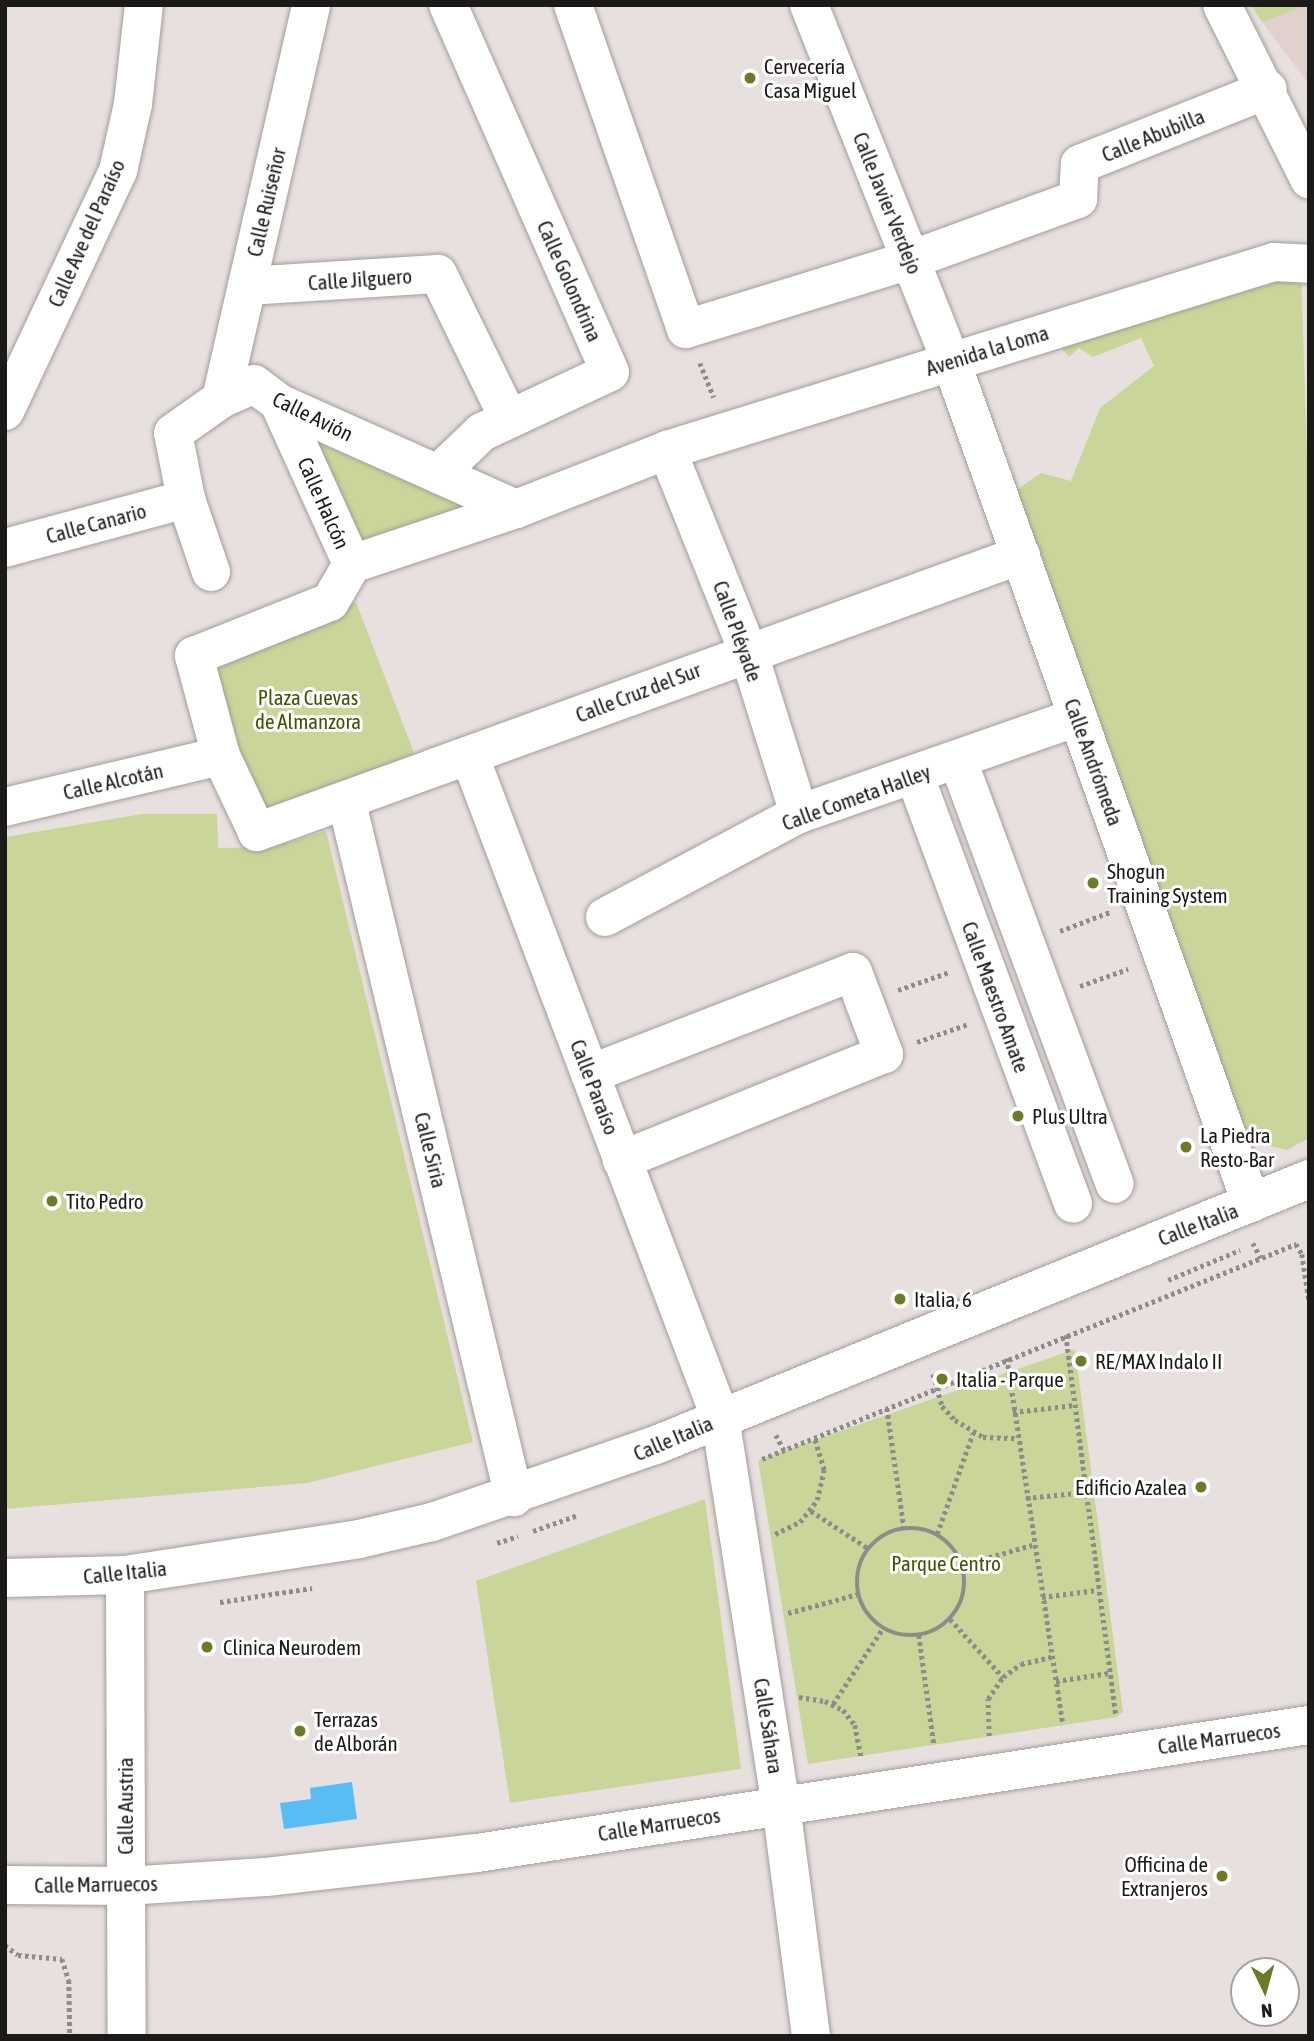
<!DOCTYPE html>
<meta charset="utf-8">
<style>
body{margin:0}
#map{position:relative;width:1314px;height:2041px;overflow:hidden;background:#e7e0de;font-family:"Asap Condensed",sans-serif}
div>[style]{position:absolute}
[style*='--x']{left:calc(var(--x)*1px);top:calc(var(--y)*1px);width:calc(var(--w)*1px);rotate:calc(var(--a)*1deg)}
.built>*{inset:0;background:#e0d1cc}
.green>*{inset:0;background:#cad59a}
.water>*{inset:0;background:#58bdf3}
.path>*{height:4.5px;margin-top:-2.25px;transform-origin:0;background:repeating-linear-gradient(90deg,#8f8b89 0 3.5px,transparent 0 7px)}
.path>.ring{margin:-2.25px;padding:0;box-sizing:content-box;background:none;border:4.5px solid #8f8b89;border-radius:50%}
.roads{filter:drop-shadow(0 0 2px #a29c9a) drop-shadow(0 0 2px #a29c9a)}
.minor>*{height:38px;margin:-19px;padding:0 19px;transform-origin:19px;border-radius:19px;background:#fff}
.dots>*{width:19px;height:19px;translate:-50% -50%;box-sizing:border-box;border:4px solid #fff;border-radius:50%}
span{translate:-50% -50%;white-space:nowrap;text-align:center;line-height:1.15;-webkit-text-stroke:6px #fff;paint-order:stroke}
.poi-label{font-size:21px;color:#1c1a19}
.left{translate:0 -50%;text-align:left}
.right{translate:-100% -50%;text-align:right}
.street-label{font-size:21px;color:#1c1a19}
.park-label{font-size:21px;color:#485006}
.frame{position:absolute;inset:0;border:7px solid #1c1a19;pointer-events:none}
.north{position:absolute;left:1230px;top:1957px;width:70px;height:70px;box-sizing:border-box;background:#fff;border:2px solid #a4a3a3;border-radius:50%;rotate:175deg;font-size:19px;font-weight:700;line-height:28px;text-align:center;color:#1c1a19}
.north::after{content:'';display:block;margin:auto;width:24px;height:32px;background:#6d7a27;clip-path:polygon(50% 0,100% 100%,50% 72%,0 100%)}
</style>
<div id="map">
<div class="built">
<i style="clip-path:polygon(1302px 5px,1309px 5px,1309px 84px,1262px 22px)"></i>
</div>
<div class="green">
<i style="clip-path:polygon(1251px 5px,1307px 5px,1262px 22px)"></i>
<i style="clip-path:polygon(1301px 269px,1309px 517px,1309px 1138px,1287px 1150px,1248px 1141px,1015px 491px,1041px 473px,1071px 481px,1100px 408px,1154px 366px,1141px 338px,1093px 357px,1079px 348px,1069px 357px,1060px 346px)"></i>
<i style="clip-path:polygon(310px 440px,479px 510px,364px 549px)"></i>
<i style="clip-path:polygon(356px 602px,418px 763px,275px 816px,252px 803px,204px 661px)"></i>
<i style="clip-path:polygon(142px 814px,217px 814px,218px 848px,274px 847px,326px 831px,473px 1442px,307px 1483px,5px 1509px,5px 837px)"></i>
<i style="clip-path:polygon(1075px 1349px,1123px 1712px,1116px 1717px,808px 1764px,758px 1460px)"></i>
<i style="clip-path:polygon(705px 1499px,741px 1769px,510px 1803px,476px 1581px)"></i>
</div>
<div class="water">
<i style="clip-path:polygon(352px 1782px,357px 1819px,284px 1829px,280px 1803px,311px 1799px,310px 1788px)"></i>
</div>
<div class="path">
<i style="--x:700;--y:363;--w:37;--a:68"></i>
<i style="--x:1060;--y:931;--w:53;--a:-20.8"></i>
<i style="--x:1080;--y:986;--w:51;--a:-19.5"></i>
<i style="--x:898;--y:990;--w:54;--a:-19.4"></i>
<i style="--x:917;--y:1042;--w:54;--a:-19.4"></i>
<i style="--x:1253;--y:1243;--w:17;--a:62"></i>
<i style="--x:1168;--y:1280;--w:78;--a:-22.6"></i>
<i style="--x:1066;--y:1335;--w:385;--a:82.5"></i>
<i style="--x:1007;--y:1358;--w:371;--a:81.3"></i>
<i style="--x:933;--y:1374;--w:33;--a:74"></i>
<i style="--x:942;--y:1406;--w:19;--a:47"></i>
<i style="--x:955;--y:1420;--w:33;--a:31"></i>
<i style="--x:983;--y:1437;--w:34;--a:2"></i>
<i style="--x:887;--y:1408;--w:121;--a:81.9"></i>
<i style="--x:1013;--y:1412;--w:62;--a:-6.4"></i>
<i style="--x:776;--y:1435;--w:17;--a:62"></i>
<i style="--x:762;--y:1459;--w:576;--a:-21.93"></i>
<i style="--x:1296;--y:1244;--w:12;--a:59"></i>
<i style="--x:1302;--y:1254;--w:46;--a:81.2"></i>
<i style="--x:1026;--y:1498;--w:60;--a:-5.7"></i>
<i style="--x:811;--y:1511;--w:68;--a:33"></i>
<i class="ring" style="left:857px;top:1528px;width:103.5px;height:103.5px"></i>
<i style="--x:533;--y:1531;--w:48;--a:-19.6"></i>
<i style="--x:775;--y:1534;--w:28;--a:-26"></i>
<i style="--x:800;--y:1522;--w:28;--a:-52"></i>
<i style="--x:817;--y:1500;--w:31;--a:-77"></i>
<i style="--x:824;--y:1470;--w:34;--a:-107"></i>
<i style="--x:937;--y:1534;--w:107;--a:-70.4"></i>
<i style="--x:497;--y:1543;--w:22;--a:-18"></i>
<i style="--x:962;--y:1565;--w:73;--a:-15.9"></i>
<i style="--x:1042;--y:1597;--w:56;--a:-7.1"></i>
<i style="--x:220;--y:1602;--w:93;--a:-8.7"></i>
<i style="--x:788;--y:1613;--w:73;--a:-15.2"></i>
<i style="--x:950;--y:1619;--w:79;--a:47.6"></i>
<i style="--x:919;--y:1635;--w:110;--a:82.2"></i>
<i style="--x:1056;--y:1681;--w:54;--a:-8.6"></i>
<i style="--x:799;--y:1697;--w:26;--a:9"></i>
<i style="--x:825;--y:1701;--w:20;--a:27"></i>
<i style="--x:843;--y:1710;--w:19;--a:51"></i>
<i style="--x:855;--y:1725;--w:32;--a:79"></i>
<i style="--x:833;--y:1704;--w:91;--a:-56.7"></i>
<i style="--x:989;--y:1736;--w:37;--a:-92"></i>
<i style="--x:988;--y:1699;--w:27;--a:-56"></i>
<i style="--x:1003;--y:1677;--w:22;--a:-36"></i>
<i style="--x:1021;--y:1664;--w:32;--a:-13"></i>
<i style="--x:5;--y:1945;--w:16;--a:38"></i>
<i style="--x:18;--y:1955;--w:44;--a:5.2"></i>
<i style="--x:62;--y:1959;--w:22;--a:72"></i>
<i style="--x:69;--y:1980;--w:56;--a:89"></i>
</div>
<div class="roads">
<div class="minor">
<i style="--x:573;--y:5;--w:343;--a:70.8"></i>
<i style="--x:686;--y:329;--w:234;--a:-17.1"></i>
<i style="--x:910;--y:260;--w:179;--a:-20"></i>
<i style="--x:1078;--y:199;--w:35;--a:-87"></i>
<i style="--x:1080;--y:164;--w:202;--a:-21.7"></i>
<i style="--x:809;--y:5;--w:383;--a:68.3"></i>
<i style="--x:951;--y:361;--w:894;--a:70.39"></i>
<i style="--x:1222;--y:5;--w:195;--a:63.4"></i>
<i style="--x:247;--y:286;--w:191;--a:-3.6"></i>
<i style="--x:438;--y:274;--w:161;--a:63.9"></i>
<i style="--x:221;--y:399;--w:404;--a:-77.1"></i>
<i style="--x:279;--y:403;--w:177;--a:65.6"></i>
<i style="--x:5;--y:411;--w:265;--a:-64.8"></i>
<i style="--x:118;--y:171;--w:69;--a:-77.4"></i>
<i style="--x:133;--y:104;--w:100;--a:-83.7"></i>
<i style="--x:667;--y:450;--w:217;--a:68.1"></i>
<i style="--x:748;--y:651;--w:171;--a:72.6"></i>
<i style="--x:438;--y:474;--w:61;--a:-43.7"></i>
<i style="--x:482;--y:432;--w:141;--a:-25.1"></i>
<i style="--x:610;--y:372;--w:401;--a:-113.8"></i>
<i style="--x:5;--y:548;--w:188;--a:-15.1"></i>
<i style="--x:1021;--y:555;--w:813;--a:160.07"></i>
<i style="--x:257;--y:832;--w:84;--a:-115.3"></i>
<i style="--x:221;--y:756;--w:104;--a:-105.1"></i>
<i style="--x:194;--y:656;--w:146;--a:-21.7"></i>
<i style="--x:330;--y:602;--w:44;--a:-59.9"></i>
<i style="--x:352;--y:564;--w:173;--a:-18.5"></i>
<i style="--x:516;--y:509;--w:162;--a:-21.3"></i>
<i style="--x:667;--y:450;--w:635;--a:-17.21"></i>
<i style="--x:1274;--y:262;--w:35;--a:3"></i>
<i style="--x:211;--y:572;--w:77;--a:-108.9"></i>
<i style="--x:186;--y:499;--w:67;--a:-101.1"></i>
<i style="--x:173;--y:433;--w:59;--a:-35.3"></i>
<i style="--x:221;--y:399;--w:36;--a:-24"></i>
<i style="--x:254;--y:384;--w:31;--a:37"></i>
<i style="--x:279;--y:403;--w:260;--a:24.1"></i>
<i style="--x:470;--y:757;--w:706;--a:69.25"></i>
<i style="--x:720;--y:1417;--w:393;--a:81.1"></i>
<i style="--x:781;--y:1805;--w:233;--a:82.6"></i>
<i style="--x:963;--y:774;--w:437;--a:69.7"></i>
<i style="--x:920;--y:790;--w:441;--a:69.7"></i>
<i style="--x:347;--y:803;--w:714;--a:76.47"></i>
<i style="--x:5;--y:807;--w:222;--a:-13.3"></i>
<i style="--x:605;--y:917;--w:220;--a:-28"></i>
<i style="--x:799;--y:814;--w:295;--a:-19.2"></i>
<i style="--x:590;--y:1074;--w:282;--a:-21.2"></i>
<i style="--x:853;--y:972;--w:88;--a:69.3"></i>
<i style="--x:884;--y:1054;--w:283;--a:158"></i>
<i style="--x:125;--y:1575;--w:461;--a:89.8"></i>
<i style="--x:5;--y:1578;--w:120;--a:-1.4"></i>
<i style="--x:125;--y:1575;--w:237;--a:-8.7"></i>
<i style="--x:359;--y:1539;--w:75;--a:-13.1"></i>
<i style="--x:432;--y:1522;--w:237;--a:-19"></i>
<i style="--x:656;--y:1445;--w:705;--a:-22.16"></i>
<i style="--x:5;--y:1885;--w:121;--a:0.5"></i>
<i style="--x:126;--y:1886;--w:140;--a:-3.7"></i>
<i style="--x:266;--y:1877;--w:212;--a:-6.5"></i>
<i style="--x:477;--y:1853;--w:842;--a:-8.75"></i>
</div>
</div>
<div class="dots">
<i style="left:750px;top:78px;background:#6d7a27"></i>
<i style="left:1093px;top:883px;background:#6d7a27"></i>
<i style="left:1018px;top:1116px;background:#6d7a27"></i>
<i style="left:1186px;top:1147px;background:#6d7a27"></i>
<i style="left:52px;top:1201px;background:#6d7a27"></i>
<i style="left:900px;top:1299px;background:#6d7a27"></i>
<i style="left:1081px;top:1361px;background:#6d7a27"></i>
<i style="left:942px;top:1379px;background:#6d7a27"></i>
<i style="left:1201px;top:1487px;background:#6d7a27"></i>
<i style="left:207px;top:1647px;background:#6d7a27"></i>
<i style="left:300px;top:1731px;background:#6d7a27"></i>
<i style="left:1222px;top:1876px;background:#6d7a27"></i>
</div>
<div class="poi-label">
<span class="left" style="left:764px;top:78px">Cervecería<br>Casa Miguel</span>
<span class="left" style="left:1107px;top:883px">Shogun<br>Training System</span>
<span class="left" style="left:1032px;top:1116px">Plus Ultra</span>
<span class="left" style="left:1200px;top:1147px">La Piedra<br>Resto-Bar</span>
<span class="left" style="left:66px;top:1201px">Tito Pedro</span>
<span class="left" style="left:914px;top:1299px">Italia, 6</span>
<span class="left" style="left:1095px;top:1361px">RE/MAX Indalo II</span>
<span class="left" style="left:956px;top:1379px">Italia - Parque</span>
<span class="right" style="left:1187px;top:1487px">Edificio Azalea</span>
<span class="left" style="left:223px;top:1647px">Clinica Neurodem</span>
<span class="left" style="left:314px;top:1731px">Terrazas<br>de Alborán</span>
<span class="right" style="left:1208px;top:1876px">Officina de<br>Extranjeros</span>
</div>
<div class="street-label">
<span style="left:1153px;top:135px;rotate:-22deg">Calle Abubilla</span>
<span style="left:266px;top:202px;rotate:-77deg">Calle Ruiseñor</span>
<span style="left:888px;top:203px;rotate:68deg">Calle Javier Verdejo</span>
<span style="left:86px;top:233px;rotate:-66deg">Calle Ave del Paraíso</span>
<span style="left:360px;top:279px;rotate:-4deg">Calle Jilguero</span>
<span style="left:570px;top:281px;rotate:66deg">Calle Golondrina</span>
<span style="left:987px;top:350px;rotate:-17deg">Avenida la Loma</span>
<span style="left:313px;top:416px;rotate:26deg">Calle Avión</span>
<span style="left:324px;top:503px;rotate:66deg">Calle Halcón</span>
<span style="left:96px;top:523px;rotate:-15deg">Calle Canario</span>
<span style="left:738px;top:631px;rotate:70deg">Calle Pléyade</span>
<span style="left:638px;top:692px;rotate:-21deg">Calle Cruz del Sur</span>
<span style="left:1094px;top:762px;rotate:70deg">Calle Andrómeda</span>
<span style="left:113px;top:781px;rotate:-13deg">Calle Alcotán</span>
<span style="left:856px;top:797px;rotate:-20deg">Calle Cometa Halley</span>
<span style="left:996px;top:997px;rotate:70deg">Calle Maestro Amate</span>
<span style="left:595px;top:1087px;rotate:69deg">Calle Paraíso</span>
<span style="left:431px;top:1150px;rotate:76deg">Calle Siria</span>
<span style="left:1198px;top:1224px;rotate:-21deg">Calle Italia</span>
<span style="left:673px;top:1438px;rotate:-23deg">Calle Italia</span>
<span style="left:125px;top:1572px;rotate:-6deg">Calle Italia</span>
<span style="left:769px;top:1726px;rotate:81deg">Calle Sáhara</span>
<span style="left:1219px;top:1738px;rotate:-8deg">Calle Marruecos</span>
<span style="left:125px;top:1806px;rotate:-90deg">Calle Austria</span>
<span style="left:659px;top:1824px;rotate:-9deg">Calle Marruecos</span>
<span style="left:96px;top:1884px;rotate:-1deg">Calle Marruecos</span>
</div>
<div class="park-label">
<span style="left:308px;top:709px">Plaza Cuevas<br>de Almanzora</span>
<span style="left:946px;top:1563px">Parque Centro</span>
</div>
<div class="frame"></div>
<div class="north">N</div>
</div>
